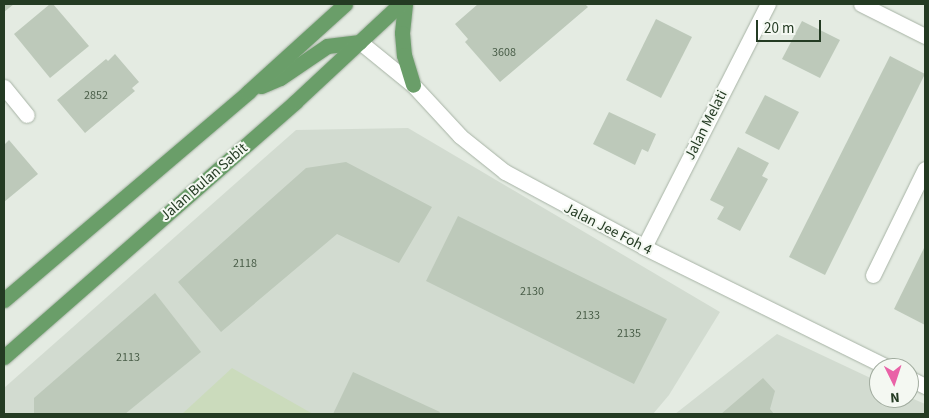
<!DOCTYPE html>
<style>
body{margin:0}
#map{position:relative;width:929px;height:418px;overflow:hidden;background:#e4ebe2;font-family:"Source Sans 3",sans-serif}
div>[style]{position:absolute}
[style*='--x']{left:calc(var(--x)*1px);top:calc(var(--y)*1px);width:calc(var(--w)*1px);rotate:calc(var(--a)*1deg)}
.built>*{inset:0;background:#d2dbd0}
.green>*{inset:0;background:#cbdbbc}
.building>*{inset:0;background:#bdc9ba}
.roads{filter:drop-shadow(0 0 1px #a7b3a5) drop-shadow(0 0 1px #a7b3a5)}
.minor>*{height:15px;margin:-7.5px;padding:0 7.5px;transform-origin:7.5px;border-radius:7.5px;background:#fff}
.major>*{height:15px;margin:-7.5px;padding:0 7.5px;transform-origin:7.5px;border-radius:7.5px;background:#6a9e69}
span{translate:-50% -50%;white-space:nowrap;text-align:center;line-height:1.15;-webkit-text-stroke:4px #f4f8f2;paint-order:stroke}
.number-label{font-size:12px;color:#4a5e49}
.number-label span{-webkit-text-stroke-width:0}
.street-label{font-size:15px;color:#243b23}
.frame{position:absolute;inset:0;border:5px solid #243b23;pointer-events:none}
.north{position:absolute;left:869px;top:358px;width:50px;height:50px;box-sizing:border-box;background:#f4f8f2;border:1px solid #a1ac9f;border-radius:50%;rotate:176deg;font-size:14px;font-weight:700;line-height:20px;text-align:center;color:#243b23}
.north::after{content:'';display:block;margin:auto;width:18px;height:22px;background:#e962a7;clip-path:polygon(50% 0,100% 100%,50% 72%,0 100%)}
.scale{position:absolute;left:756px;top:20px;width:65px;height:22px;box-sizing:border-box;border:2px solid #243b23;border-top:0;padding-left:6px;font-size:15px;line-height:18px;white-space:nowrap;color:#243b23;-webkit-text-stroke:4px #f4f8f2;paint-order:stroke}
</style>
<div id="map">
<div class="built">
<i style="clip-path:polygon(408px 128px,720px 312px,669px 395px,653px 414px,4px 414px,4px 388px,296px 130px)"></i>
<i style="clip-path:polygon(777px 334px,879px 382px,879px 398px,909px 397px,925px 404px,925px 414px,675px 414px)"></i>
</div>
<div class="green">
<i style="clip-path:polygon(232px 368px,313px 414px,182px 414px)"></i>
</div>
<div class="building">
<i style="clip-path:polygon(4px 4px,14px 4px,4px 12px)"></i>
<i style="clip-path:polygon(50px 4px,53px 4px,89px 46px,50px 78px,14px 34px)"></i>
<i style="clip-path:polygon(478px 4px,585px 4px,588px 7px,500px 82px,465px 42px,468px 39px,455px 24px)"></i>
<i style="clip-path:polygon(656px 19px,692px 37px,661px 98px,626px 80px)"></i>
<i style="clip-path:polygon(802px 21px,840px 40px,820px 78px,782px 59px)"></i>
<i style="clip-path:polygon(115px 54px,139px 82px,132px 88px,135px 91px,85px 133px,57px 100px,106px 59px,108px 61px)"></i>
<i style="clip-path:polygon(890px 56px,925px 74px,825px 275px,789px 257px)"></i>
<i style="clip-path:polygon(765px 95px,799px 112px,779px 150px,745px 133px)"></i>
<i style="clip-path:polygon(609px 112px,656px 134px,648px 152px,642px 149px,635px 165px,593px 144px)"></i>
<i style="clip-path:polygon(9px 140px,38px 174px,4px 202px,4px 145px)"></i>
<i style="clip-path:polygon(738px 147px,769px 163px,762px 176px,768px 179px,740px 231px,717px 219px,724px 207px,710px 200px)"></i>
<i style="clip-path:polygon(346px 162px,432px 207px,399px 263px,337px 234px,221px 332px,178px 282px,306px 168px)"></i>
<i style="clip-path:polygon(458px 216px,667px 319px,634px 384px,426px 281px)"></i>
<i style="clip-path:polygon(925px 246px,925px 325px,894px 309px)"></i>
<i style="clip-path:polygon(155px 293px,201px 352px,125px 414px,34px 414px,34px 398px)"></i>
<i style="clip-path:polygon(353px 372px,440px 412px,439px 414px,333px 414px)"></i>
<i style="clip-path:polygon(763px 378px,775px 391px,770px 409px,774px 414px,721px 414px)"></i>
</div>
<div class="roads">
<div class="minor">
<i style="--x:861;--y:4;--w:72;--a:26.6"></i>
<i style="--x:360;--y:42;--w:68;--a:39.1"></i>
<i style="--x:413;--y:85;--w:69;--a:47.3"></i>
<i style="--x:460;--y:136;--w:58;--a:38.7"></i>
<i style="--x:505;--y:172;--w:158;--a:28.3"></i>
<i style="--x:644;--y:247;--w:273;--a:26.3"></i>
<i style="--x:4;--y:87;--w:36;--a:51"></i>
<i style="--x:644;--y:247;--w:273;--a:-63"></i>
<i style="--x:873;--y:275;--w:118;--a:-63.9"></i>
<i style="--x:909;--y:378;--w:18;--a:27"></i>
</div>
<div class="major">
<i style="--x:405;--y:4;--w:29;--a:96"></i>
<i style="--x:402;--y:33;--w:22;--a:85"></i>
<i style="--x:404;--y:55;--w:31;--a:73"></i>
<i style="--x:261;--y:86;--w:21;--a:-23"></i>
<i style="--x:280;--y:78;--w:57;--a:-34.2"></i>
<i style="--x:327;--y:46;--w:33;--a:-7"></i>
<i style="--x:4;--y:300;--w:321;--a:-40.4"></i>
<i style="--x:248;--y:92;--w:131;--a:-42.2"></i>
<i style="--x:4;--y:357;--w:387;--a:-41.2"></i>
<i style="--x:295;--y:102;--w:144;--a:-43"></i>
</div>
</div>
<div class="number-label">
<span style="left:504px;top:53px">3608</span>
<span style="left:96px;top:96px">2852</span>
<span style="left:245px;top:264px">2118</span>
<span style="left:532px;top:292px">2130</span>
<span style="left:588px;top:316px">2133</span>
<span style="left:629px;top:334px">2135</span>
<span style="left:128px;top:358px">2113</span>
</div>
<div class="street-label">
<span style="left:706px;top:125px;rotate:-63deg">Jalan Melati</span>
<span style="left:204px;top:182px;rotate:-41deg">Jalan Bulan Sabit</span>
<span style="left:608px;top:229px;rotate:27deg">Jalan Jee Foh 4</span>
</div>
<div class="frame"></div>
<div class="north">N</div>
<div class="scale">20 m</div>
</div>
